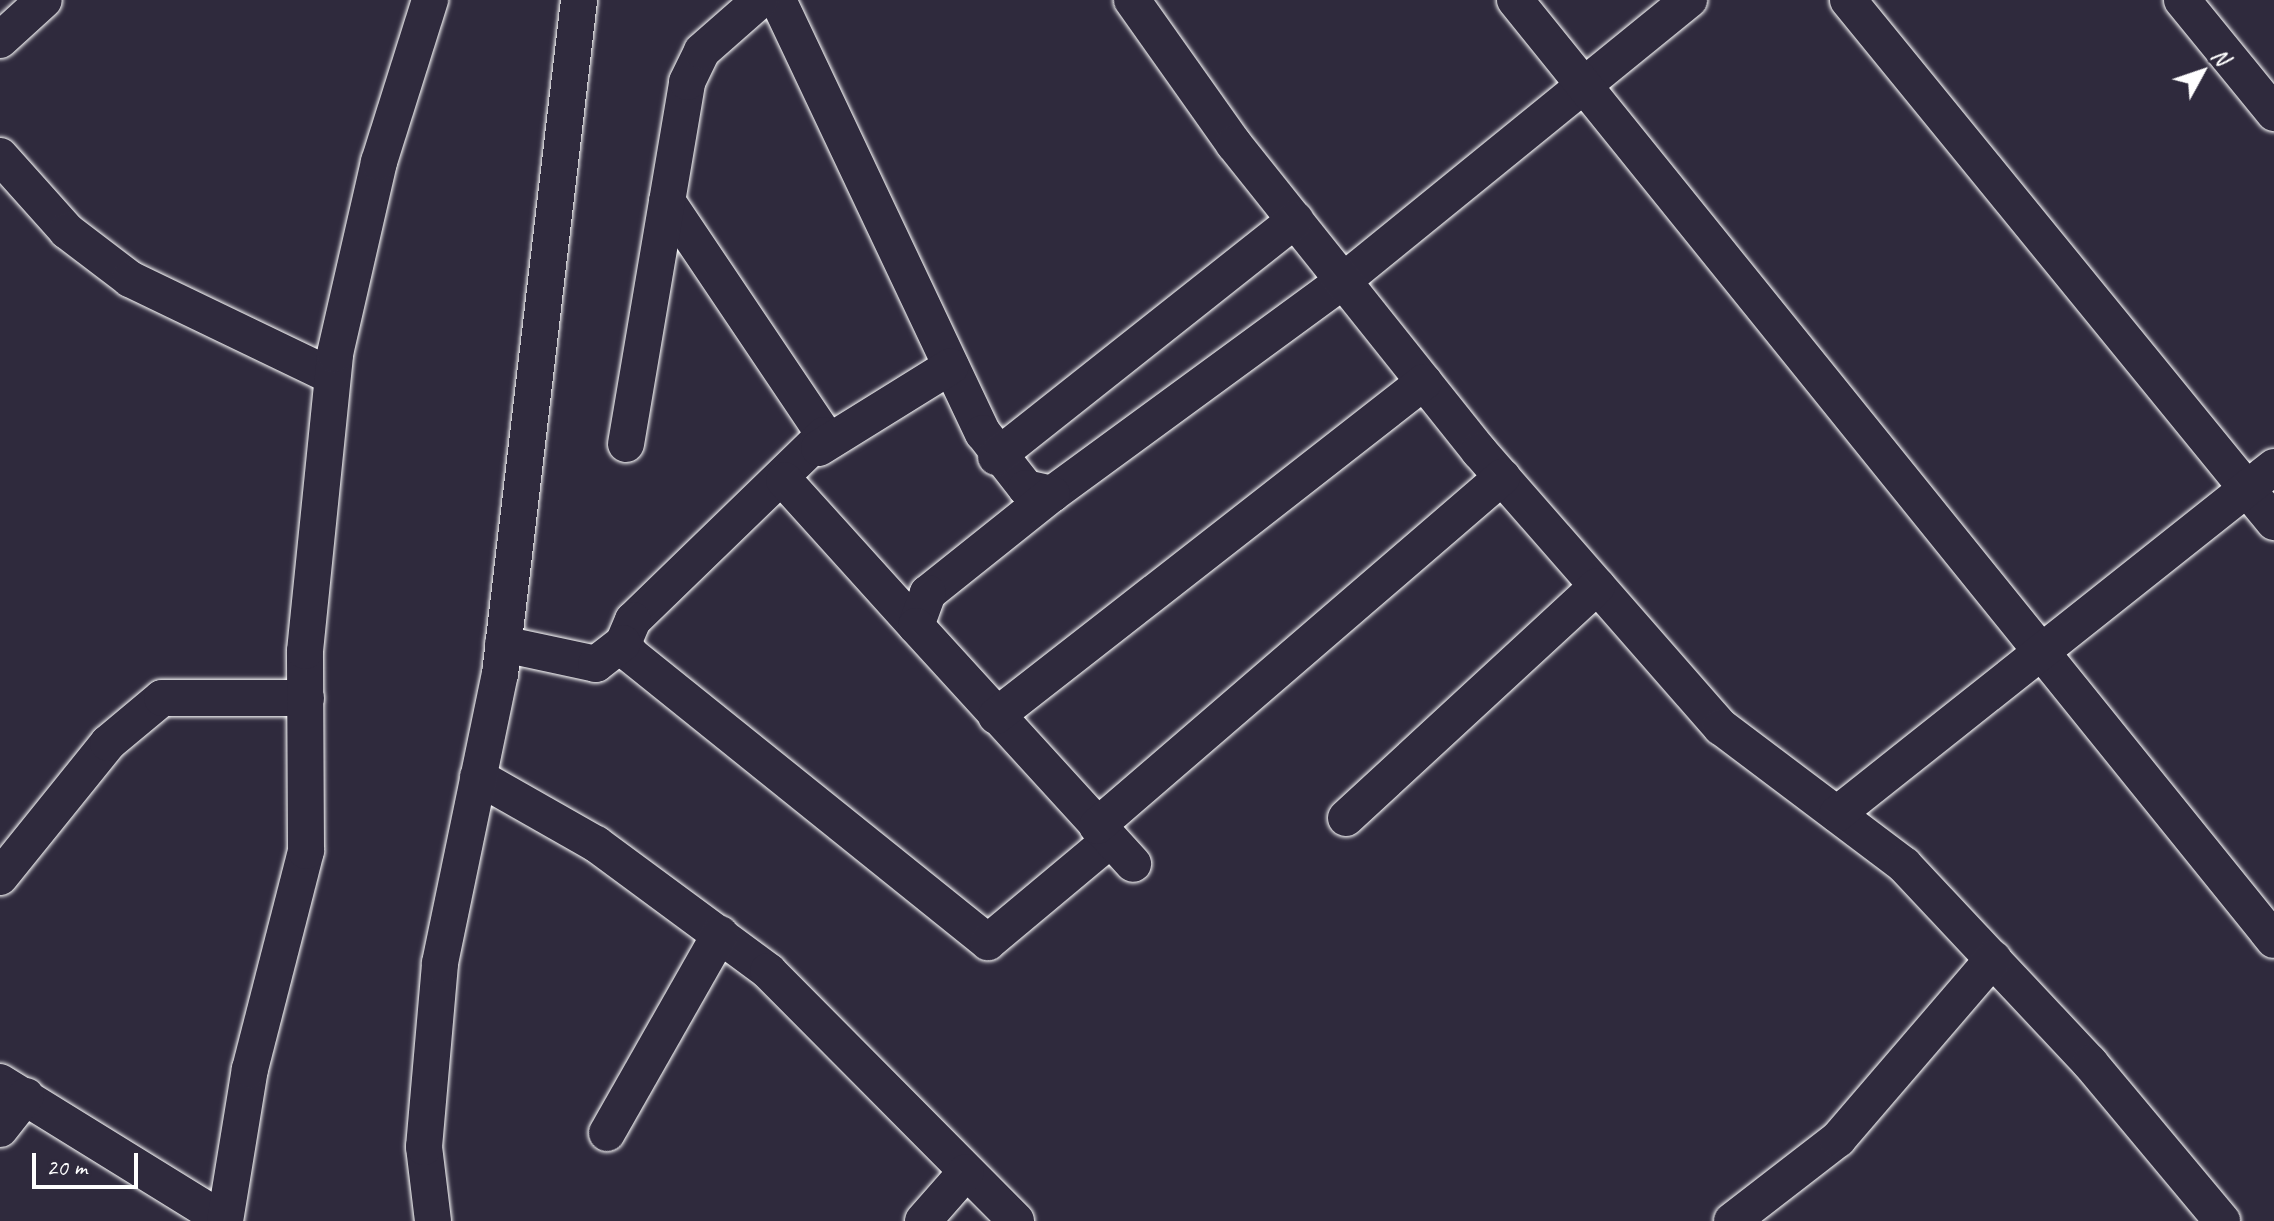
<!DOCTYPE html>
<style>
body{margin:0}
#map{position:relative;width:2274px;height:1221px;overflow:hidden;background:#2f2a3d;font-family:Caveat,sans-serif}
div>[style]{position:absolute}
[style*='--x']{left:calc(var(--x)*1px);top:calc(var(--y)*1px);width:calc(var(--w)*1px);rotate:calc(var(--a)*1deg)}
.roads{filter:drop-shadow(0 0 2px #fff) drop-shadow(0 0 2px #fff)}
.minor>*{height:36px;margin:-18px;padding:0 18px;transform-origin:18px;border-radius:18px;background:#2f2a3d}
span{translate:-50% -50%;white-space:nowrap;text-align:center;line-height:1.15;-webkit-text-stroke:8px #2f2a3d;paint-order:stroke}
.north{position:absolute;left:2162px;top:32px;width:80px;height:80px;-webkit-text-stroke:6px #2f2a3d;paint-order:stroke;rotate:50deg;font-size:22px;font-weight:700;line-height:32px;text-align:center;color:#fff}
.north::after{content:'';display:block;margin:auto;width:28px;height:36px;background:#fff;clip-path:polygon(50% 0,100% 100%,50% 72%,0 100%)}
.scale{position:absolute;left:32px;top:1153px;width:106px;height:36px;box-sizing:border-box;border:4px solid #fff;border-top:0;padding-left:10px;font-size:24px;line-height:28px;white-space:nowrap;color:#fff;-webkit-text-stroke:6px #2f2a3d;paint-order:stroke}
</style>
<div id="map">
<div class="roads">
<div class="minor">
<i style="--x:778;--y:0;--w:479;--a:64.7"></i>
<i style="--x:983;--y:433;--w:70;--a:52"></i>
<i style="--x:1026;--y:488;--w:27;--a:13"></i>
<i style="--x:1052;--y:494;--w:361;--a:-36.2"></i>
<i style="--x:1343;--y:281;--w:446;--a:-39.1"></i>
<i style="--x:1132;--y:0;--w:176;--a:54.7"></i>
<i style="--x:1234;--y:144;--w:393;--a:51.4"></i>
<i style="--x:1479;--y:451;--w:367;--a:48.8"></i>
<i style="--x:1721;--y:727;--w:229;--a:37"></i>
<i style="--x:1904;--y:865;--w:272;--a:46.8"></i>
<i style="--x:2090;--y:1063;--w:206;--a:50.1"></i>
<i style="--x:1515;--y:0;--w:1208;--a:51.08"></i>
<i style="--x:1848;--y:0;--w:674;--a:50.78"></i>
<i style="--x:2182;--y:0;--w:146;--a:50.8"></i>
<i style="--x:0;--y:40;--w:59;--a:-42.3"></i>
<i style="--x:0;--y:156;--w:101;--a:48.2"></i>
<i style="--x:67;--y:231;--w:79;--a:37.3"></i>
<i style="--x:130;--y:279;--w:224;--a:25.7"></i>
<i style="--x:667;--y:201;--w:282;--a:56.1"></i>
<i style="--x:824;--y:435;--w:266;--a:135.9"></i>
<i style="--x:633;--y:620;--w:25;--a:113"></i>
<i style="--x:623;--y:643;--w:14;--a:56"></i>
<i style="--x:631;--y:655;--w:458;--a:38.8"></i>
<i style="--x:988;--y:942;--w:159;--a:-39.9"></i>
<i style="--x:626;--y:444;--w:367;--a:-80.4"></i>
<i style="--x:687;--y:82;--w:34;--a:-64"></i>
<i style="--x:702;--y:51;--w:77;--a:-41.3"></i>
<i style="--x:819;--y:448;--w:155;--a:-31.8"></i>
<i style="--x:996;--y:457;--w:382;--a:-38.4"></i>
<i style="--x:784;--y:480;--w:197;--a:47.9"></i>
<i style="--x:1052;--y:494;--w:159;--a:141.4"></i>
<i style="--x:928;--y:593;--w:35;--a:110"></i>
<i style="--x:916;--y:626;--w:322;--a:47.6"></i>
<i style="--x:503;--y:644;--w:95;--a:12.1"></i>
<i style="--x:596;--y:664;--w:34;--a:-38"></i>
<i style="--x:996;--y:716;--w:543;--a:-37.97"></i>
<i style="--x:478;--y:777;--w:136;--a:29.6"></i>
<i style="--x:596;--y:844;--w:214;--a:36.4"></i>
<i style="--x:768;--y:971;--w:352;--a:45.2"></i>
<i style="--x:1837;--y:814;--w:558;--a:-38.45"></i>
<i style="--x:1346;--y:818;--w:342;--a:-42.7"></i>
<i style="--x:1097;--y:826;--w:535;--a:-40.75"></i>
<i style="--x:0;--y:877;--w:172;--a:-51.1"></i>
<i style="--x:108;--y:743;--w:70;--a:-39.8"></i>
<i style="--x:162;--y:698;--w:144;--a:0"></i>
<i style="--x:0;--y:1082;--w:264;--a:31.7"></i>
<i style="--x:0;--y:1129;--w:42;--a:-51.8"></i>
<i style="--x:607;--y:1133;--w:229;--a:-60.4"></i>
<i style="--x:225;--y:1221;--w:154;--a:-80.7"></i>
<i style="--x:250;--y:1069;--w:225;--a:-75.6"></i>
<i style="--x:306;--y:851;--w:200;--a:-90.3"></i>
<i style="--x:305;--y:651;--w:299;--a:-84.2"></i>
<i style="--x:335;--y:354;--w:197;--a:-77.1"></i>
<i style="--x:379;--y:162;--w:170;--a:-72.5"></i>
<i style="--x:433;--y:1221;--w:75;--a:-96.9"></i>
<i style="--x:424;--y:1147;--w:185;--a:-85"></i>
<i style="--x:440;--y:963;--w:295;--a:-78.3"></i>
<i style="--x:500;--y:674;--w:679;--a:-83.31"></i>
<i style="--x:923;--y:1221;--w:65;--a:-48.7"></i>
<i style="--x:1732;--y:1221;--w:134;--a:-37.7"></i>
<i style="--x:1838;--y:1139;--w:238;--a:-49.3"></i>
</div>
</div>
<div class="north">N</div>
<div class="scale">20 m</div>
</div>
